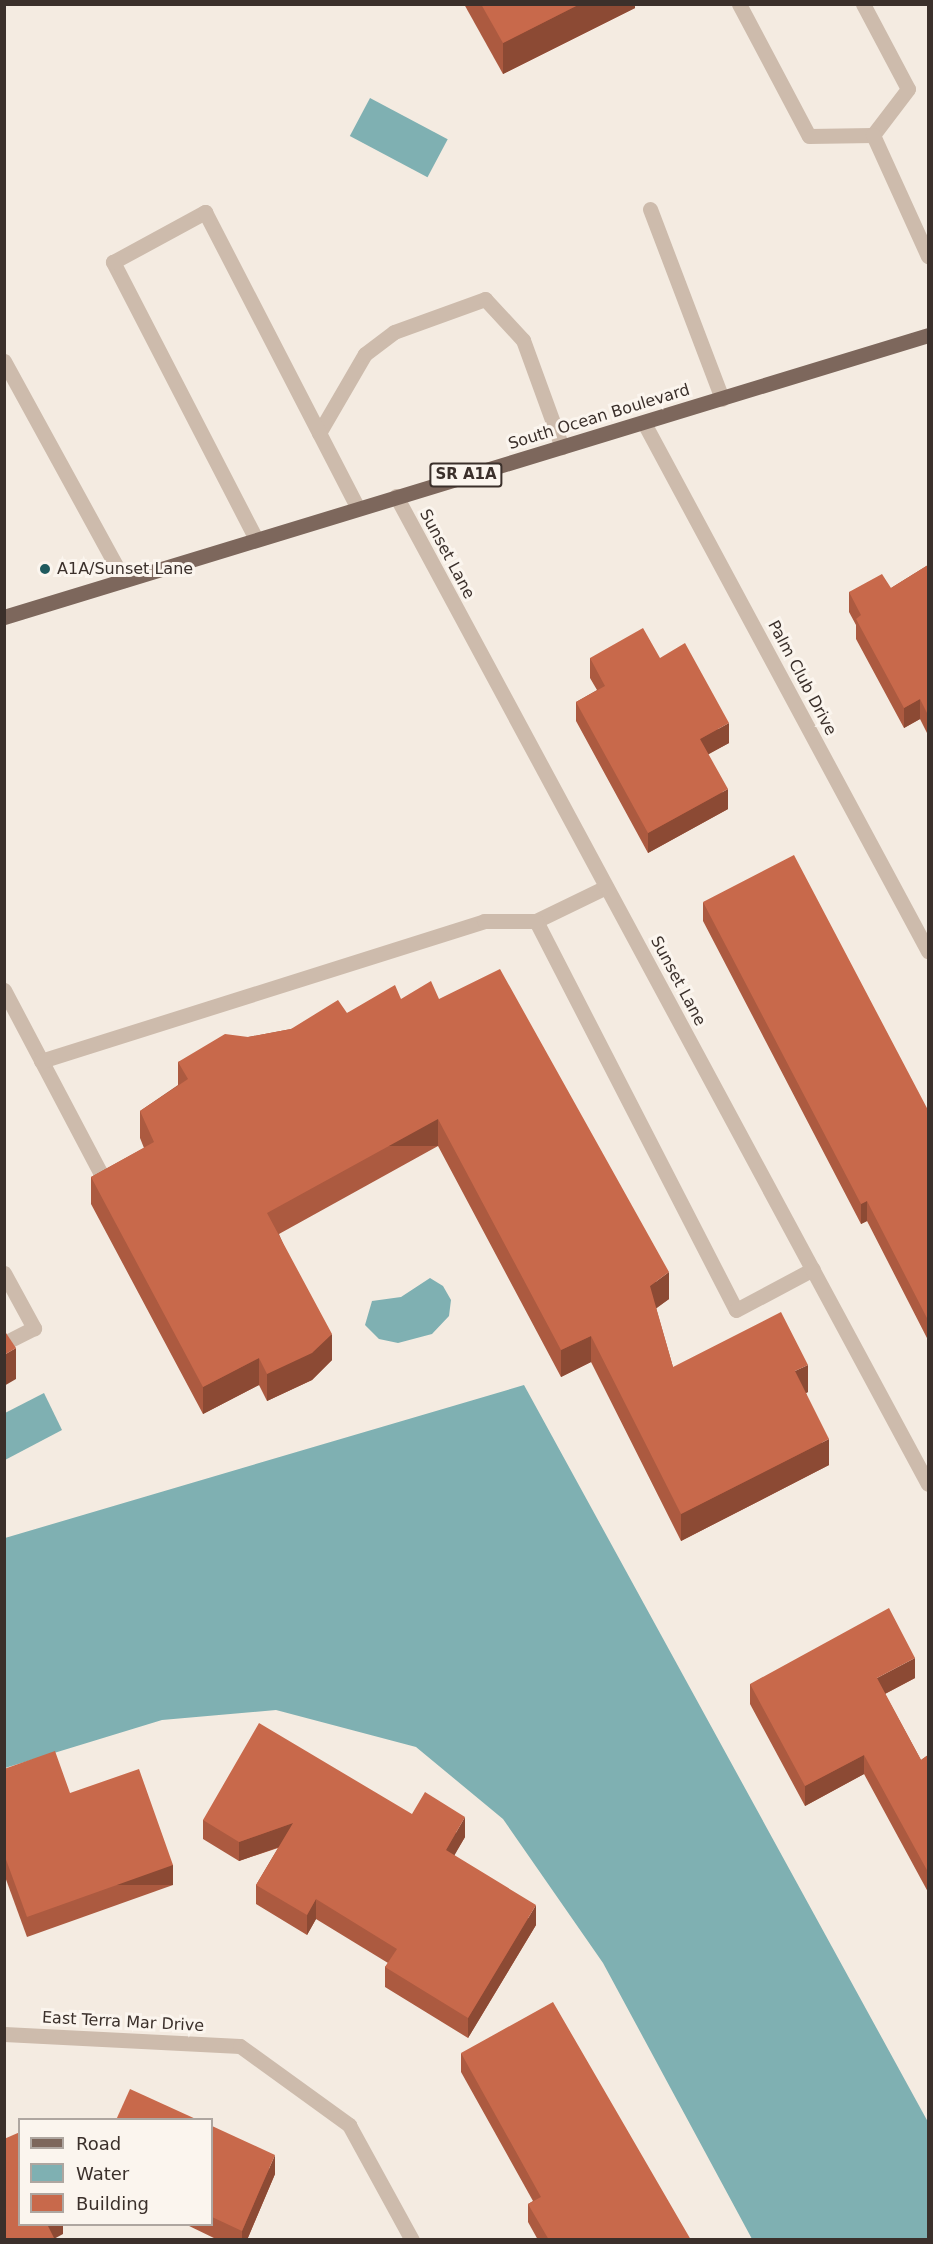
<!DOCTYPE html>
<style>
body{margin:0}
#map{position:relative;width:933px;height:2244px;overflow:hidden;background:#f4ebe1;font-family:"DejaVu Sans",sans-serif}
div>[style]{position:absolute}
.water>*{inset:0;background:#7fb0b2;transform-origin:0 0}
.lane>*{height:15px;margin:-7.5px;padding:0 7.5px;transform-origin:7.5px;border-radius:7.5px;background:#cdbbac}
.street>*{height:15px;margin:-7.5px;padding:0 7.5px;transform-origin:7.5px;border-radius:7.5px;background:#cdbbac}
.primary>*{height:15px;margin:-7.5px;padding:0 7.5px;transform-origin:7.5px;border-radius:7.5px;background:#7d675c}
.wall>*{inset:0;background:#ac5a40}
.shaded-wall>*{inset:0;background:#8c4a34;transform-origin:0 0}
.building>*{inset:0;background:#c8694b}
.dots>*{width:16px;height:16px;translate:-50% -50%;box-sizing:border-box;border:3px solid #fbf5ee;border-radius:50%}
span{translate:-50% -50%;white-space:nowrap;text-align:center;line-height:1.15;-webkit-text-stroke:6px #fbf5ee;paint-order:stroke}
.shield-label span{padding:2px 4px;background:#fbf5ee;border:2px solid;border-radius:4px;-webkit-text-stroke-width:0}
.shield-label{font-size:15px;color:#3b302b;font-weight:700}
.street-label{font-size:16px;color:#3b302b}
.poi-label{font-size:16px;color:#3b302b}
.left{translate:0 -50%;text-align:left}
.frame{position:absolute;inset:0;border:6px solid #3b302b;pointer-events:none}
.legend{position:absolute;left:18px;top:2118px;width:195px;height:108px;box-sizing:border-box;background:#fbf5ee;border:2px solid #aea6a0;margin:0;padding:8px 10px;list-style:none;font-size:18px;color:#3b302b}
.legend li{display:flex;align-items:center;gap:12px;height:30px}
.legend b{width:30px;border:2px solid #aea6a0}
</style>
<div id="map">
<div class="water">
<div style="left:370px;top:98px;width:88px;height:43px;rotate:28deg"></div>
<div style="clip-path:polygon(430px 1278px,443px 1286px,451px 1300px,449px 1316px,432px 1334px,398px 1343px,379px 1339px,365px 1325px,372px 1301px,401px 1297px)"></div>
<div style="clip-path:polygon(524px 1385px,928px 2122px,928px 2239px,752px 2239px,603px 1963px,503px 1819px,416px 1747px,276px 1710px,162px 1720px,5px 1768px,5px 1538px)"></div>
<div style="clip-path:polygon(44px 1393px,62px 1430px,5px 1460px,5px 1413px)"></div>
</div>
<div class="lane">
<div style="left:739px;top:4px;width:149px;rotate:62.1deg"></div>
<div style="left:809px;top:136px;width:64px;rotate:-0.9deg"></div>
<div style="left:863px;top:4px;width:96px;rotate:62.1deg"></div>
<div style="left:908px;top:89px;width:58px;rotate:127.3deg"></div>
<div style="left:873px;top:135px;width:133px;rotate:65.6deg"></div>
<div style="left:650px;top:209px;width:203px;rotate:69.2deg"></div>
<div style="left:4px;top:361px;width:250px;rotate:61.3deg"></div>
<div style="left:319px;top:433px;width:91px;rotate:-59.8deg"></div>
<div style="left:365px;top:354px;width:36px;rotate:-37deg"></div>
<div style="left:394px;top:332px;width:97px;rotate:-19.9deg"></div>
<div style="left:485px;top:299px;width:56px;rotate:47.2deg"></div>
<div style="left:523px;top:340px;width:114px;rotate:70deg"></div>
<div style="left:256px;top:539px;width:312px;rotate:-117.3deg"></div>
<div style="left:113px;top:262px;width:105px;rotate:-28.5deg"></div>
<div style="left:205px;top:212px;width:333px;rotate:62.7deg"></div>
<div style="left:606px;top:887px;width:78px;rotate:154.1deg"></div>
<div style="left:536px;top:921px;width:437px;rotate:62.8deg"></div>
<div style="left:736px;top:1310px;width:87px;rotate:-28deg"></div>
<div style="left:4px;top:990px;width:210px;rotate:62.2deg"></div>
<div style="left:41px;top:1061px;width:465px;rotate:-17.5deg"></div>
<div style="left:484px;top:921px;width:52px"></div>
<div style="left:4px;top:1273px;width:63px;rotate:61.4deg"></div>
<div style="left:34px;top:1328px;width:34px;rotate:153deg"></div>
</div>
<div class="street">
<div style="left:644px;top:423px;width:600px;rotate:61.73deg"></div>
<div style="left:396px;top:496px;width:1122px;rotate:61.7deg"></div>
<div style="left:4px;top:2034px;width:236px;rotate:2.9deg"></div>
<div style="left:240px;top:2046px;width:135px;rotate:35.9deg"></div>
<div style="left:349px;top:2125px;width:131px;rotate:61.3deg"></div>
</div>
<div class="primary">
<div style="left:4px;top:617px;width:966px;rotate:-16.97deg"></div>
</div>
<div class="wall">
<div style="clip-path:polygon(464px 4px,635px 4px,635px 8px,503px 74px)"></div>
<div style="clip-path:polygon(928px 565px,928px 735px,920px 719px,904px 728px,856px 639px,856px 625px,849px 612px,849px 592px,891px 588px)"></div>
<div style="clip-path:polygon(590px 658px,660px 658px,729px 743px,708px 754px,728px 809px,648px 853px,576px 721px,576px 702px,597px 690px,590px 678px)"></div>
<div style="clip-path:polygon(703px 902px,928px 1110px,928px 1340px,867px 1221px,861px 1224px,703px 921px)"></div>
<div style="clip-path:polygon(401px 999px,439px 999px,669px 1299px,656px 1308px,673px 1367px,808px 1392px,806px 1393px,829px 1465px,681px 1541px,591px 1362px,561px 1377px,438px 1146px,279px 1234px,332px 1360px,312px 1380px,267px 1401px,259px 1385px,203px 1414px,91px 1204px,91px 1177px,144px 1148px,140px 1138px,140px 1111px,178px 1085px,178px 1062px,248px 1037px,291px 1029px,347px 1013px)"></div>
<div style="clip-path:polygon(915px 1678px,885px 1694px,921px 1760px,928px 1755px,928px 1892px,864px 1774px,805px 1806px,750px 1704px,750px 1684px)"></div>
<div style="clip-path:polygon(4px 1769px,70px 1793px,173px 1885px,27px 1937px,4px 1874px)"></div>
<div style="clip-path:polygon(412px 1814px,465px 1837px,454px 1855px,536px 1925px,468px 2038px,385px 1987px,385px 1967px,388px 1963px,316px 1919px,307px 1935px,256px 1904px,256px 1885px,278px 1848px,239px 1861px,203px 1839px,203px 1820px)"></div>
<div style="clip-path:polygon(461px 2053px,691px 2240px,538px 2240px,528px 2222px,528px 2204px,533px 2201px,461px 2072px)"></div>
<div style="clip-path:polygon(212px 2126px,275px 2174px,247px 2240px,218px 2240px,185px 2224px,212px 2224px)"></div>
</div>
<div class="shaded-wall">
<div style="clip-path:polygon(580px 4px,635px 4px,635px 8px,503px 74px,503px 43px)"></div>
<div style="clip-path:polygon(920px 699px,920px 719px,904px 728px,904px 708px)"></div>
<div style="clip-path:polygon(729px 723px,729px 743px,700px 759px,700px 739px)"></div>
<div style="clip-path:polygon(728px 789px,728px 809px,648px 853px,648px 833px)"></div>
<div style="left:438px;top:1119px;width:27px;height:195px;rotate:90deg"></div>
<div style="clip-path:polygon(867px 1201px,867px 1221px,861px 1224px,861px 1204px)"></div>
<div style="clip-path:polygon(669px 1272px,669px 1299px,650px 1313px,650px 1286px)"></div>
<div style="clip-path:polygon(332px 1334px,332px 1360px,312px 1380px,267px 1401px,267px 1374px)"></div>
<div style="clip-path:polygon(591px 1336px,591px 1362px,561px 1377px,561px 1350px)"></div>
<div style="clip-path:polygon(16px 1348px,16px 1379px,4px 1386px,4px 1355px)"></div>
<div style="clip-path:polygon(259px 1358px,259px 1385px,203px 1414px,203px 1387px)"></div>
<div style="clip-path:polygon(808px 1365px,808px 1392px,795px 1398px,795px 1371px)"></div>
<div style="clip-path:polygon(829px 1439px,829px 1465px,681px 1541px,681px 1514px)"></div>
<div style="clip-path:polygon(915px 1658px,915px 1678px,877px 1698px,877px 1678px)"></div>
<div style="clip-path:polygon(864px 1755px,864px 1774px,805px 1806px,805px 1786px)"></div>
<div style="clip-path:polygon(465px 1817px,465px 1837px,446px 1870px,446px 1850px)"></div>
<div style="clip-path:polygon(293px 1823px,293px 1842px,239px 1861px,239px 1842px)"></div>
<div style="left:173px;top:1865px;width:20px;height:155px;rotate:90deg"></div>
<div style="clip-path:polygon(316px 1899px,316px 1919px,307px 1935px,307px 1915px)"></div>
<div style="clip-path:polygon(536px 1905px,536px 1925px,468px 2038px,468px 2018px)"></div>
<div style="clip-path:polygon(275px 2155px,275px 2174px,247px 2240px,242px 2240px,242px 2231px)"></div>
<div style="clip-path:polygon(46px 2224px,63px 2224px,63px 2234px,52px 2240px)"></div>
</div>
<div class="building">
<div style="clip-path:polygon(481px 4px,580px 4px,503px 43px)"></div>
<div style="clip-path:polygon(928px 565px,928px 715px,920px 699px,904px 708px,856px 619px,861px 615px,849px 592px,882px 574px,891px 588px)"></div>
<div style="clip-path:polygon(643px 628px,660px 658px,685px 643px,729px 723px,700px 739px,728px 789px,648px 833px,576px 702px,605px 686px,590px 658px)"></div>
<div style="clip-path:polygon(794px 855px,928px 1110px,928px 1320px,867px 1201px,861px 1204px,703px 902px)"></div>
<div style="clip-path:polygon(500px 969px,669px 1272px,650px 1286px,673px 1367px,781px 1312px,808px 1365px,795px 1371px,829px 1439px,681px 1514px,591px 1336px,561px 1350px,438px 1119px,267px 1213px,332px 1334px,312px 1353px,267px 1374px,259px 1358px,203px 1387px,91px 1177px,154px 1142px,140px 1111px,188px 1079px,178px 1062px,225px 1034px,248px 1037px,291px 1029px,338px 1000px,347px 1013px,395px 985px,401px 999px,431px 981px,439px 999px)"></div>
<div style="clip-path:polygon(4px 1330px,16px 1348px,4px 1355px)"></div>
<div style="clip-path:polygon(889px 1608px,915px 1658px,877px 1678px,921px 1760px,928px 1755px,928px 1872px,864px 1755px,805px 1786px,750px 1684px)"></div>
<div style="clip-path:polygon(259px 1723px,412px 1814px,425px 1792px,465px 1817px,446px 1850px,536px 1905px,468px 2018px,385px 1967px,397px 1949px,316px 1899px,307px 1915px,256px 1885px,293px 1823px,239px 1842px,203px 1820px)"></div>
<div style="clip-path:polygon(55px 1751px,70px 1793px,139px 1769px,173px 1865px,27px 1917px,4px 1854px,4px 1769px)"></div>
<div style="clip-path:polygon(553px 2002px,691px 2240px,549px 2240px,528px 2204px,541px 2197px,461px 2053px)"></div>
<div style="clip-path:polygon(130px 2089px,198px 2120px,116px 2120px)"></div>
<div style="clip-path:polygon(212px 2126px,275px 2155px,242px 2231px,212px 2217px)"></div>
<div style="clip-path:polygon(20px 2132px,20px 2224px,47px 2224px,55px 2240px,4px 2240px,4px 2139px)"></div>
</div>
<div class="dots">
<div style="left:45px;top:569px;background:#1f5a5e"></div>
</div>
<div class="shield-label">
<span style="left:466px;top:475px">SR A1A</span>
</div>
<div class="street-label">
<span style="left:599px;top:417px;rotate:-17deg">South Ocean Boulevard</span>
<span style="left:447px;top:554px;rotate:62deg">Sunset Lane</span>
<span style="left:802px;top:678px;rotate:62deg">Palm Club Drive</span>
<span style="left:678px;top:981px;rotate:62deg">Sunset Lane</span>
<span style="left:123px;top:2022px;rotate:3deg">East Terra Mar Drive</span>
</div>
<div class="poi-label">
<span class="left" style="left:57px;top:569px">A1A/Sunset Lane</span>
</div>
<div class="frame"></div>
<ul class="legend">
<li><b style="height:8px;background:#7d675c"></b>Road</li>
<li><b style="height:16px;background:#7fb0b2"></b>Water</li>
<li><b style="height:16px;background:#c8694b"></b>Building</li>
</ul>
</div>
